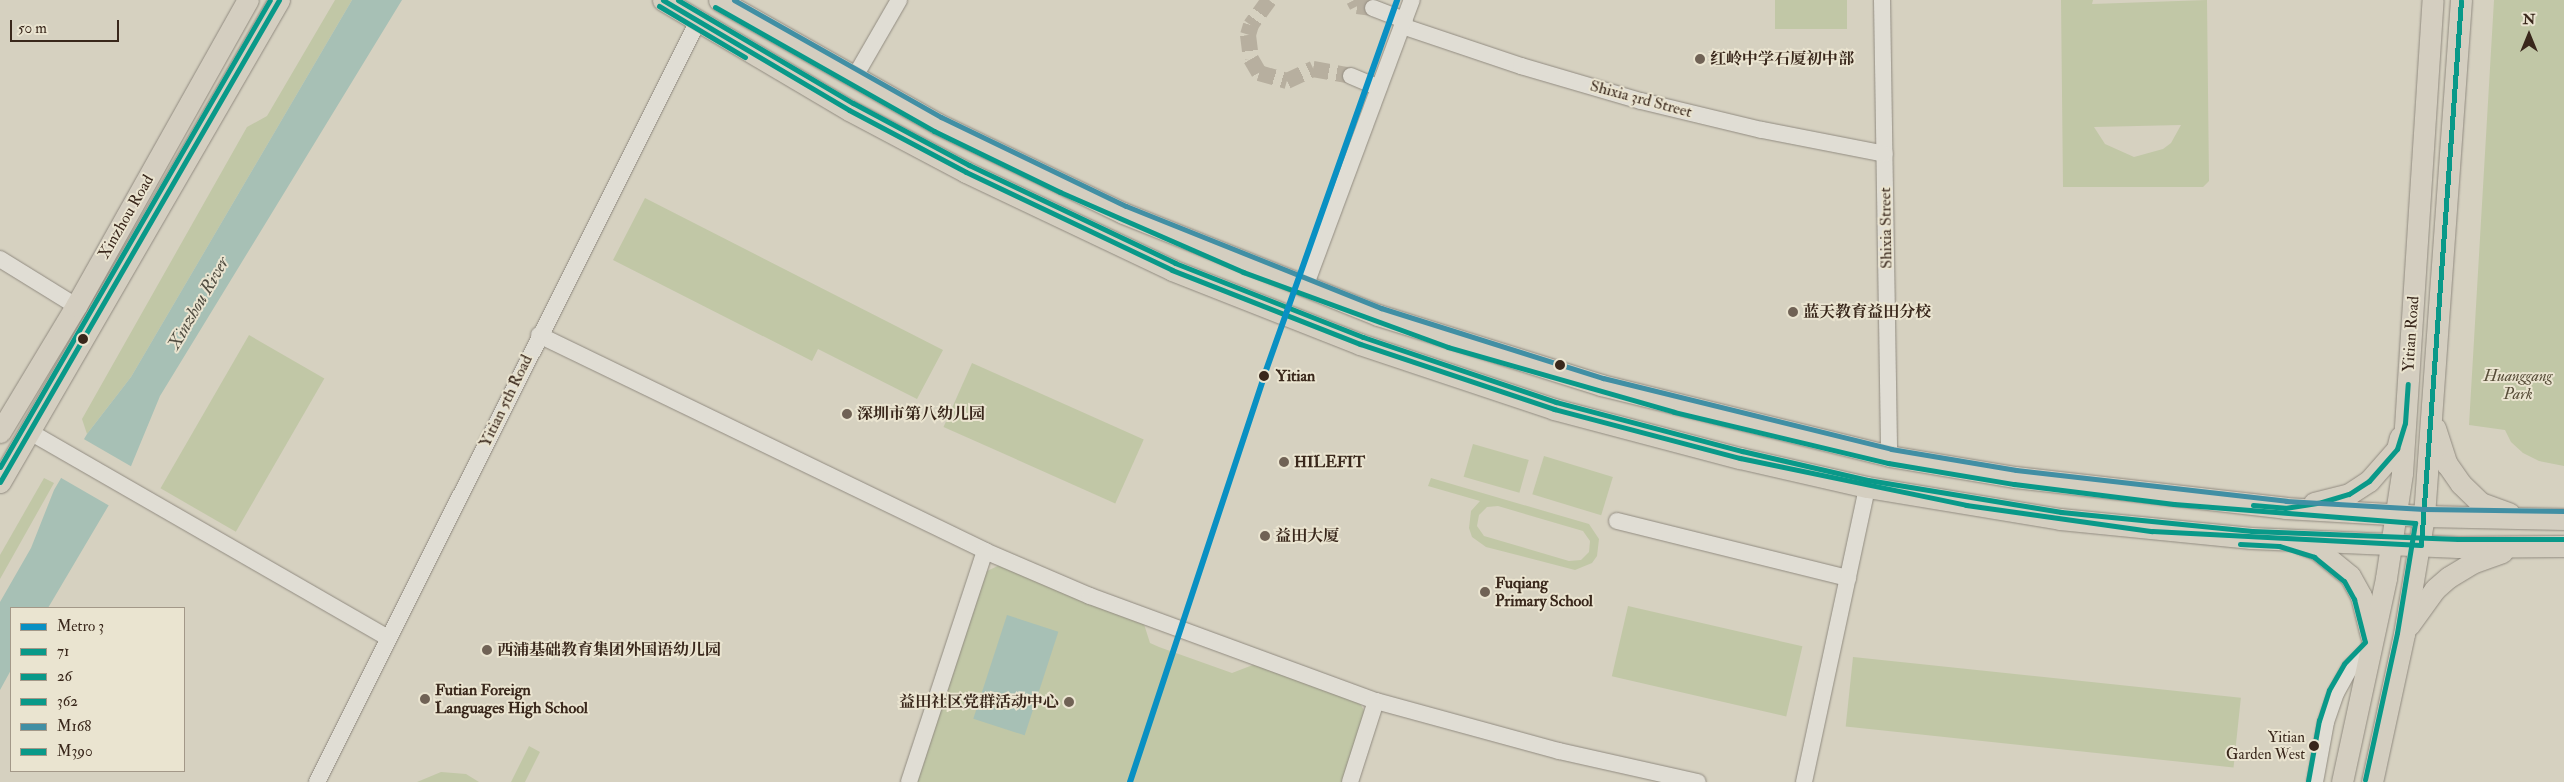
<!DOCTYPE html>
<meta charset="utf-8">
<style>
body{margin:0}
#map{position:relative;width:2564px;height:782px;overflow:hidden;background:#d6d1c0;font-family:"IM FELL Double Pica","Noto Serif SC",serif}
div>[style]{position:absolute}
.green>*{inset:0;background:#c1c7a6;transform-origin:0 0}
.water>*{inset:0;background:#a7c0b5;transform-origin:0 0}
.pier>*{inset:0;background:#d6d1c0;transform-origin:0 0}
.minor-tunnel>*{height:16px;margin-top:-8px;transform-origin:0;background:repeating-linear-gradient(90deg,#b7af9f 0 16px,transparent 0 24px)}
.roads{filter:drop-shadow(0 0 1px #918b80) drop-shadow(0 0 1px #918b80)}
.minor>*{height:16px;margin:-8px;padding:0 8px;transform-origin:8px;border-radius:8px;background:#e0ddd4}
.major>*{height:21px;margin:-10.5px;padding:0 10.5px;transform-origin:10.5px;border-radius:10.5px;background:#d4cec0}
.bus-1>*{height:5px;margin:-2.5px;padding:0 2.5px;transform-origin:2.5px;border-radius:2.5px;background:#099989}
.bus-2>*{height:5px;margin:-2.5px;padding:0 2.5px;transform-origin:2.5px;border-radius:2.5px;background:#099989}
.bus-3>*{height:5px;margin:-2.5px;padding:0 2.5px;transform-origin:2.5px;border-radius:2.5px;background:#099989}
.bus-4>*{height:5px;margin:-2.5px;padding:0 2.5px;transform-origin:2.5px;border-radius:2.5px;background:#418fa4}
.bus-5>*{height:5px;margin:-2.5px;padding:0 2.5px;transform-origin:2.5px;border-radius:2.5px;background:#099989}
.metro-1>*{height:6px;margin:-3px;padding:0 3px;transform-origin:3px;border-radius:3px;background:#0990c3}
.dots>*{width:14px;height:14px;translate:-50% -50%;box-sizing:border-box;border:2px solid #eae4d0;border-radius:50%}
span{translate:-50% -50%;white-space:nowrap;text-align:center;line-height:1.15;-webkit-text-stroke:4px #eae4d0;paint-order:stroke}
.bus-label{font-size:15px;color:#39271b}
.right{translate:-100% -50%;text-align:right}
.poi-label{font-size:16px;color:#39271b;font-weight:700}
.left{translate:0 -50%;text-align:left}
.street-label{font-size:16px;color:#39271b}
.stop-label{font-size:16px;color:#39271b;font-weight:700}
.park-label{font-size:16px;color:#574d38;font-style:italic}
.water-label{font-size:18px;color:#504c40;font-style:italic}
.legend{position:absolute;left:10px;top:607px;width:175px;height:165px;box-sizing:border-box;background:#eae4d0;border:1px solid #a39888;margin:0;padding:6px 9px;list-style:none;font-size:15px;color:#39271b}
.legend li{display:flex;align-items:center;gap:10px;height:25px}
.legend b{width:25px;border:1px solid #a39888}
.north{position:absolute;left:2504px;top:10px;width:50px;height:50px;-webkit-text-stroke:4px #eae4d0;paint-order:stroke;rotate:0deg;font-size:14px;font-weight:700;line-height:20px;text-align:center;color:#39271b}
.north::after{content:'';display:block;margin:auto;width:18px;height:22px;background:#39271b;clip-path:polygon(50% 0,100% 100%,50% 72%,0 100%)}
.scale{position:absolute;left:10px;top:20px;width:109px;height:22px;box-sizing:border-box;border:2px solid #39271b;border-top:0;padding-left:6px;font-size:15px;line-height:18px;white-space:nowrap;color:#39271b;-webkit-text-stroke:4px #eae4d0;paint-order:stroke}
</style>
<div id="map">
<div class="green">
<div style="clip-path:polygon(335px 0,352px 0,131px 377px,87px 434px,82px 419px,247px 127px,267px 116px)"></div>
<div style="left:1775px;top:0;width:72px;height:29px"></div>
<div style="clip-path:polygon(evenodd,2061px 0,2093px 0,2092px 4px,2207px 0,2209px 181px,2203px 187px,2063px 187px,2061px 0,2181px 125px,2171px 143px,2163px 149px,2134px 157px,2105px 144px,2094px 127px,2181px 125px)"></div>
<div style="clip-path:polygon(2494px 0,2564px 0,2564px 466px,2539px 461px,2523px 453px,2511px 442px,2505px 430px,2469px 425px)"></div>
<div style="clip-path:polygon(645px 198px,943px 350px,917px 399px,818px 349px,812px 361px,613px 260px)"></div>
<div style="left:249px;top:335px;width:87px;height:177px;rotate:30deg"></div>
<div style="left:972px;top:363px;width:188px;height:70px;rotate:24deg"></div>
<div style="left:1473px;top:444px;width:58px;height:34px;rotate:16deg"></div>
<div style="left:1544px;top:456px;width:72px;height:40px;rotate:17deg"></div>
<div style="clip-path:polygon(44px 478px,54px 483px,0 579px,0 555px)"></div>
<div style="clip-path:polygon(evenodd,1431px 478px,1589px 524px,1599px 539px,1597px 556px,1592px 563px,1575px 570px,1486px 547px,1472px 537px,1469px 528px,1471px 511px,1480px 501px,1428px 486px,1431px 478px,1498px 506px,1583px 531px,1590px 541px,1589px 552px,1581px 560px,1569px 561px,1484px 536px,1477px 526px,1479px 515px,1487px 507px,1498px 506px)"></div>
<div style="clip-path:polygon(1004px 563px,1143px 621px,1150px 643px,1159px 647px,1232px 673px,1258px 663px,1358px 700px,1368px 717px,1346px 782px,914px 782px,983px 573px)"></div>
<div style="left:1628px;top:606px;width:179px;height:72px;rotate:13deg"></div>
<div style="left:1853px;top:657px;width:390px;height:70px;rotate:6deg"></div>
<div style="clip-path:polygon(529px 746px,540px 752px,525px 782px,511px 782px)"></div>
<div style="clip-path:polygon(441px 772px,466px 774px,479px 782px,417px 782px)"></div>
</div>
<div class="water">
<div style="clip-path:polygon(352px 0,402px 0,160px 396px,129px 471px,48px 608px,11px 608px,11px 670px,0 690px,0 602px,31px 548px,54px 490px,87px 434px,131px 377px)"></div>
<div style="left:1007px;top:615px;width:54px;height:109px;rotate:18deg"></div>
</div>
<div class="pier">
<div style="left:82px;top:438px;width:59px;height:45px;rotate:30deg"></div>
</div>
<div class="minor-tunnel">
<div style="left:1269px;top:0;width:31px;rotate:126deg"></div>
<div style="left:1251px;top:25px;width:10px;rotate:107deg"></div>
<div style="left:1248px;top:35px;width:24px;rotate:83deg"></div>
<div style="left:1251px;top:59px;width:16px;rotate:60deg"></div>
<div style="left:1259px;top:73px;width:29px;rotate:16deg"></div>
<div style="left:1287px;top:81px;width:29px;rotate:-25deg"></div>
<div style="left:1313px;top:69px;width:39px;rotate:10deg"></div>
<div style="left:1354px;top:0;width:7px;rotate:63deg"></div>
<div style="left:1357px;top:6px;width:16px;rotate:7deg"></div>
</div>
<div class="roads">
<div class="minor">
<div style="left:1882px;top:0;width:456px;rotate:89.1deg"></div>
<div style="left:1373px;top:8px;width:34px;rotate:21deg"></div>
<div style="left:1402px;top:26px;width:126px;rotate:18.6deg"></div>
<div style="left:1521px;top:66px;width:125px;rotate:16.3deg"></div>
<div style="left:1641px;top:101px;width:124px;rotate:13.5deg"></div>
<div style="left:1762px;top:130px;width:125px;rotate:11deg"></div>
<div style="left:1351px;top:76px;width:30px;rotate:23deg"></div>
<div style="left:854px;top:78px;width:90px;rotate:-60deg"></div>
<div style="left:0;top:259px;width:89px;rotate:31.7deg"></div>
<div style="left:1305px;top:287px;width:306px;rotate:-69.6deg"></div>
<div style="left:539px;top:335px;width:496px;rotate:25.8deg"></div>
<div style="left:985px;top:551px;width:114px;rotate:23.2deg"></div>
<div style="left:1090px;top:596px;width:305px;rotate:20.2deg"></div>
<div style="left:1376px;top:701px;width:190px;rotate:15.3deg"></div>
<div style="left:1559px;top:751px;width:142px;rotate:12.6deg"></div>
<div style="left:30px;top:432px;width:413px;rotate:29.9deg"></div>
<div style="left:1617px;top:521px;width:238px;rotate:13.9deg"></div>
<div style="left:317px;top:782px;width:851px;rotate:-63.4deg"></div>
<div style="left:909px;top:782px;width:243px;rotate:-71.8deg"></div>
<div style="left:1350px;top:782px;width:85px;rotate:-72.2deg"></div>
<div style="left:1804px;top:782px;width:302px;rotate:-77.9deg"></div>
<div style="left:2315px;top:782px;width:61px;rotate:-79.6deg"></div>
<div style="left:2326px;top:722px;width:31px;rotate:-71deg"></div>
<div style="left:2336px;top:693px;width:29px;rotate:-61deg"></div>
<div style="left:2350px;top:668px;width:31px;rotate:-45deg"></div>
</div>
<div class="major">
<div style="left:663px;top:0;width:216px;rotate:30.6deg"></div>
<div style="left:849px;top:110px;width:132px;rotate:27.9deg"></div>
<div style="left:966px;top:172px;width:228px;rotate:25.4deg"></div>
<div style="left:1172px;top:270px;width:202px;rotate:21.5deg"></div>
<div style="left:1360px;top:344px;width:205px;rotate:18.5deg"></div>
<div style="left:1554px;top:409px;width:192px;rotate:14.8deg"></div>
<div style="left:1740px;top:458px;width:130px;rotate:12.9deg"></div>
<div style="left:1867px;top:487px;width:196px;rotate:9.4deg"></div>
<div style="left:2060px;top:519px;width:192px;rotate:5.7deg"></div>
<div style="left:2251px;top:538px;width:207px;rotate:2.5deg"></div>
<div style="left:2458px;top:547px;width:106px;rotate:-0.5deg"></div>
<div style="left:719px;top:0;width:252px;rotate:29.5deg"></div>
<div style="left:938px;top:124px;width:205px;rotate:25.7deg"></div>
<div style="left:1123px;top:213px;width:275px;rotate:21.8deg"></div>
<div style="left:1378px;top:315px;width:234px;rotate:17.4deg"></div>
<div style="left:1601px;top:385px;width:297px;rotate:13.8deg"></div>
<div style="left:1889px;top:456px;width:128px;rotate:9.5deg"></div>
<div style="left:2015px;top:477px;width:272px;rotate:6.5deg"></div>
<div style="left:2285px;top:508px;width:139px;rotate:3.3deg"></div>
<div style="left:2424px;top:516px;width:140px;rotate:1.2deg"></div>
<div style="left:2435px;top:428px;width:38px;rotate:72deg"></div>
<div style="left:2447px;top:464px;width:24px;rotate:55deg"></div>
<div style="left:2461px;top:484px;width:28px;rotate:44deg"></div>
<div style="left:2481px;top:503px;width:30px;rotate:20deg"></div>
<div style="left:0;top:432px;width:147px;rotate:-58.9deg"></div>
<div style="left:76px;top:306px;width:351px;rotate:-60.7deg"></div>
<div style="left:0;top:482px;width:557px;rotate:-59.94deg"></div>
<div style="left:2314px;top:503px;width:36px;rotate:-14deg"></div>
<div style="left:2349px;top:494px;width:24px;rotate:-33deg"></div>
<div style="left:2369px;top:481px;width:43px;rotate:-48.8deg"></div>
<div style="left:2397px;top:449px;width:12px;rotate:-76deg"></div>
<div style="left:2300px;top:543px;width:19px;rotate:21deg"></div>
<div style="left:2318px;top:550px;width:41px;rotate:39.1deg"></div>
<div style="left:2350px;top:576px;width:23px;rotate:61deg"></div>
<div style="left:2361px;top:596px;width:41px;rotate:76deg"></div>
<div style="left:2409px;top:625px;width:44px;rotate:-54.2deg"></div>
<div style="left:2435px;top:589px;width:18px;rotate:-41deg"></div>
<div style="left:2449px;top:577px;width:27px;rotate:-31deg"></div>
<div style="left:2472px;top:563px;width:32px;rotate:-20deg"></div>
<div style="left:2342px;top:782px;width:209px;rotate:-77.8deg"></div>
<div style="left:2386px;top:578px;width:106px;rotate:-81.3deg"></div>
<div style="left:2402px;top:473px;width:474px;rotate:-86.3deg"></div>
<div style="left:2372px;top:782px;width:151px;rotate:-77.8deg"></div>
<div style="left:2404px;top:634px;width:120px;rotate:-80.4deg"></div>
<div style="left:2424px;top:516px;width:517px;rotate:-85.9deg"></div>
</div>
</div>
<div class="bus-1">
<div style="left:663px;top:0;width:216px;rotate:30.6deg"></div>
<div style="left:849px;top:110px;width:132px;rotate:27.9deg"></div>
<div style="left:966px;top:172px;width:228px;rotate:25.4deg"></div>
<div style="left:1172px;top:270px;width:202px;rotate:21.5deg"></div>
<div style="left:1360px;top:344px;width:205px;rotate:18.5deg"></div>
<div style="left:1554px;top:409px;width:192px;rotate:14.8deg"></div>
<div style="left:1740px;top:458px;width:231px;rotate:11.7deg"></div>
<div style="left:1966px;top:505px;width:188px;rotate:8deg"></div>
<div style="left:2152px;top:531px;width:269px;rotate:3deg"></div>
<div style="left:2421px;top:545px;width:546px;rotate:-85.8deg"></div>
<div style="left:2253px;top:505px;width:32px;rotate:5deg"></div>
<div style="left:2285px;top:508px;width:37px;rotate:-9deg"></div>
<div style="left:2322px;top:502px;width:28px;rotate:-17deg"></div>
<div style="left:2349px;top:494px;width:24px;rotate:-33deg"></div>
<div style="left:2369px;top:481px;width:43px;rotate:-48.8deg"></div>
<div style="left:2397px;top:449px;width:27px;rotate:-73deg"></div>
<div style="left:2405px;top:423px;width:39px;rotate:-86deg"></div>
</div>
<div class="bus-2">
<div style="left:659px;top:6px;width:100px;rotate:30.7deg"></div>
<div style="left:715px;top:7px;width:252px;rotate:29.5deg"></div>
<div style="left:934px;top:131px;width:140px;rotate:25.8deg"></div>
<div style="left:1060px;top:192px;width:200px;rotate:23.6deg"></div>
<div style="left:1243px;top:272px;width:218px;rotate:20.1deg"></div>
<div style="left:1448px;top:347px;width:235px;rotate:16deg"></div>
<div style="left:1674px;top:412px;width:220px;rotate:13.4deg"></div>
<div style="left:1888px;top:463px;width:128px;rotate:9.5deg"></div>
<div style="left:2014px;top:484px;width:161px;rotate:7.1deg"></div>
<div style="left:2174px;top:504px;width:242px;rotate:4.5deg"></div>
<div style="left:2415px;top:523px;width:111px;rotate:99.3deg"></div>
<div style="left:2397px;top:633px;width:150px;rotate:102.3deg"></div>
<div style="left:2240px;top:544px;width:39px;rotate:3deg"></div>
<div style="left:2279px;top:546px;width:37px;rotate:17deg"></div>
<div style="left:2314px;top:557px;width:38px;rotate:39deg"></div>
<div style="left:2344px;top:581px;width:21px;rotate:61deg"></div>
<div style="left:2354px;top:599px;width:44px;rotate:75.7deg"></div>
<div style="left:2365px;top:642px;width:30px;rotate:134deg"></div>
<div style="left:2344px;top:664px;width:30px;rotate:120deg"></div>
<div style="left:2329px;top:690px;width:32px;rotate:108deg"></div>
<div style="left:2319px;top:720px;width:62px;rotate:100.2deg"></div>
</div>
<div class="bus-3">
<div style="left:678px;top:0;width:203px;rotate:30.5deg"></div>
<div style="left:853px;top:103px;width:132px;rotate:28.1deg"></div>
<div style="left:969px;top:165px;width:228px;rotate:25.4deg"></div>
<div style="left:1175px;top:263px;width:202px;rotate:21.5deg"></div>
<div style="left:1363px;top:337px;width:204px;rotate:18.6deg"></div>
<div style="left:1556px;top:402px;width:192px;rotate:14.8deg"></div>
<div style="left:1742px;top:451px;width:129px;rotate:13deg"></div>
<div style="left:1868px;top:480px;width:196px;rotate:9.4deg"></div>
<div style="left:2061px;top:512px;width:192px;rotate:5.7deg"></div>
<div style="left:2252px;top:531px;width:206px;rotate:2.2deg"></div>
<div style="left:2458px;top:539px;width:106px"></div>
<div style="left:0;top:467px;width:539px;rotate:-59.97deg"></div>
</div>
<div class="bus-4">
<div style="left:734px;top:0;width:238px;rotate:29.5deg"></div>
<div style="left:941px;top:117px;width:205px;rotate:25.7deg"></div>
<div style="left:1126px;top:206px;width:275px;rotate:21.8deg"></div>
<div style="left:1381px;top:308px;width:233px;rotate:17.5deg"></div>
<div style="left:1603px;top:378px;width:297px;rotate:13.8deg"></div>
<div style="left:1891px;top:449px;width:127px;rotate:9.5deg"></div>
<div style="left:2016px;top:470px;width:272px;rotate:6.5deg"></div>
<div style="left:2286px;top:501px;width:138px;rotate:3.3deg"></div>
<div style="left:2424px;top:509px;width:140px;rotate:0.8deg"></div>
</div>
<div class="bus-5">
<div style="left:0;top:482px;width:557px;rotate:-59.94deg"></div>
</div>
<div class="metro-1">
<div style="left:1130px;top:782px;width:428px;rotate:-71.7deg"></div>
<div style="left:1264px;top:376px;width:399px;rotate:-70.5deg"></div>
</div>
<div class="dots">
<div style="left:1700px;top:59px;background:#706255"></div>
<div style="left:1793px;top:312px;background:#706255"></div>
<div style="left:83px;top:339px;background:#39271b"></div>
<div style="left:1560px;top:365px;background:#39271b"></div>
<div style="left:1264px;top:376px;background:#39271b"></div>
<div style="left:847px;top:414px;background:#706255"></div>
<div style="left:1284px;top:462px;background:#706255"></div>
<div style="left:1265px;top:536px;background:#706255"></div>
<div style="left:1485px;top:592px;background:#706255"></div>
<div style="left:487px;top:650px;background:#706255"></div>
<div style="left:425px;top:699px;background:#706255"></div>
<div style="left:1069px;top:702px;background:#706255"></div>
<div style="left:2314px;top:746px;background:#39271b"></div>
</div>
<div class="bus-label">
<span class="right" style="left:2305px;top:746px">Yitian<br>Garden West</span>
</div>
<div class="poi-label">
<span class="left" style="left:1710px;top:59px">红岭中学石厦初中部</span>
<span class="left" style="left:1803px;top:312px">蓝天教育益田分校</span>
<span class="left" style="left:857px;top:414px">深圳市第八幼儿园</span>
<span class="left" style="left:1294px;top:462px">HILEFIT</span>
<span class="left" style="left:1275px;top:536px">益田大厦</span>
<span class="left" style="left:1495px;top:592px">Fuqiang<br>Primary School</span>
<span class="left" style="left:497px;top:650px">西浦基础教育集团外国语幼儿园</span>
<span class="left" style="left:435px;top:699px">Futian Foreign<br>Languages High School</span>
<span class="right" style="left:1059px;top:702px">益田社区党群活动中心</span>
</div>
<div class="street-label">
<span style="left:1641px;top:99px;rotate:15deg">Shixia 3rd Street</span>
<span style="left:126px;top:217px;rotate:-60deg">Xinzhou Road</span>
<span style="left:1886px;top:228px;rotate:-91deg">Shixia Street</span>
<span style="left:2411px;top:334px;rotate:-86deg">Yitian Road</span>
<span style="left:506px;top:401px;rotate:-64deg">Yitian 5th Road</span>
</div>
<div class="stop-label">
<span class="left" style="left:1276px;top:376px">Yitian</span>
</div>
<div class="park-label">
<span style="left:2518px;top:385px">Huanggang<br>Park</span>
</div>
<div class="water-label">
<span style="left:199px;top:304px;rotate:-60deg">Xinzhou River</span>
</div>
<ul class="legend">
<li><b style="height:6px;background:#0990c3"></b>Metro 3</li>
<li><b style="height:6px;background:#099989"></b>71</li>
<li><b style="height:6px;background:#099989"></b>26</li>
<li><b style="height:6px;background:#099989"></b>362</li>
<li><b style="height:6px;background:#418fa4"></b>M168</li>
<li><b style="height:6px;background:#099989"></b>M390</li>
</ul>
<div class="north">N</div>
<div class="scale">50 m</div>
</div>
